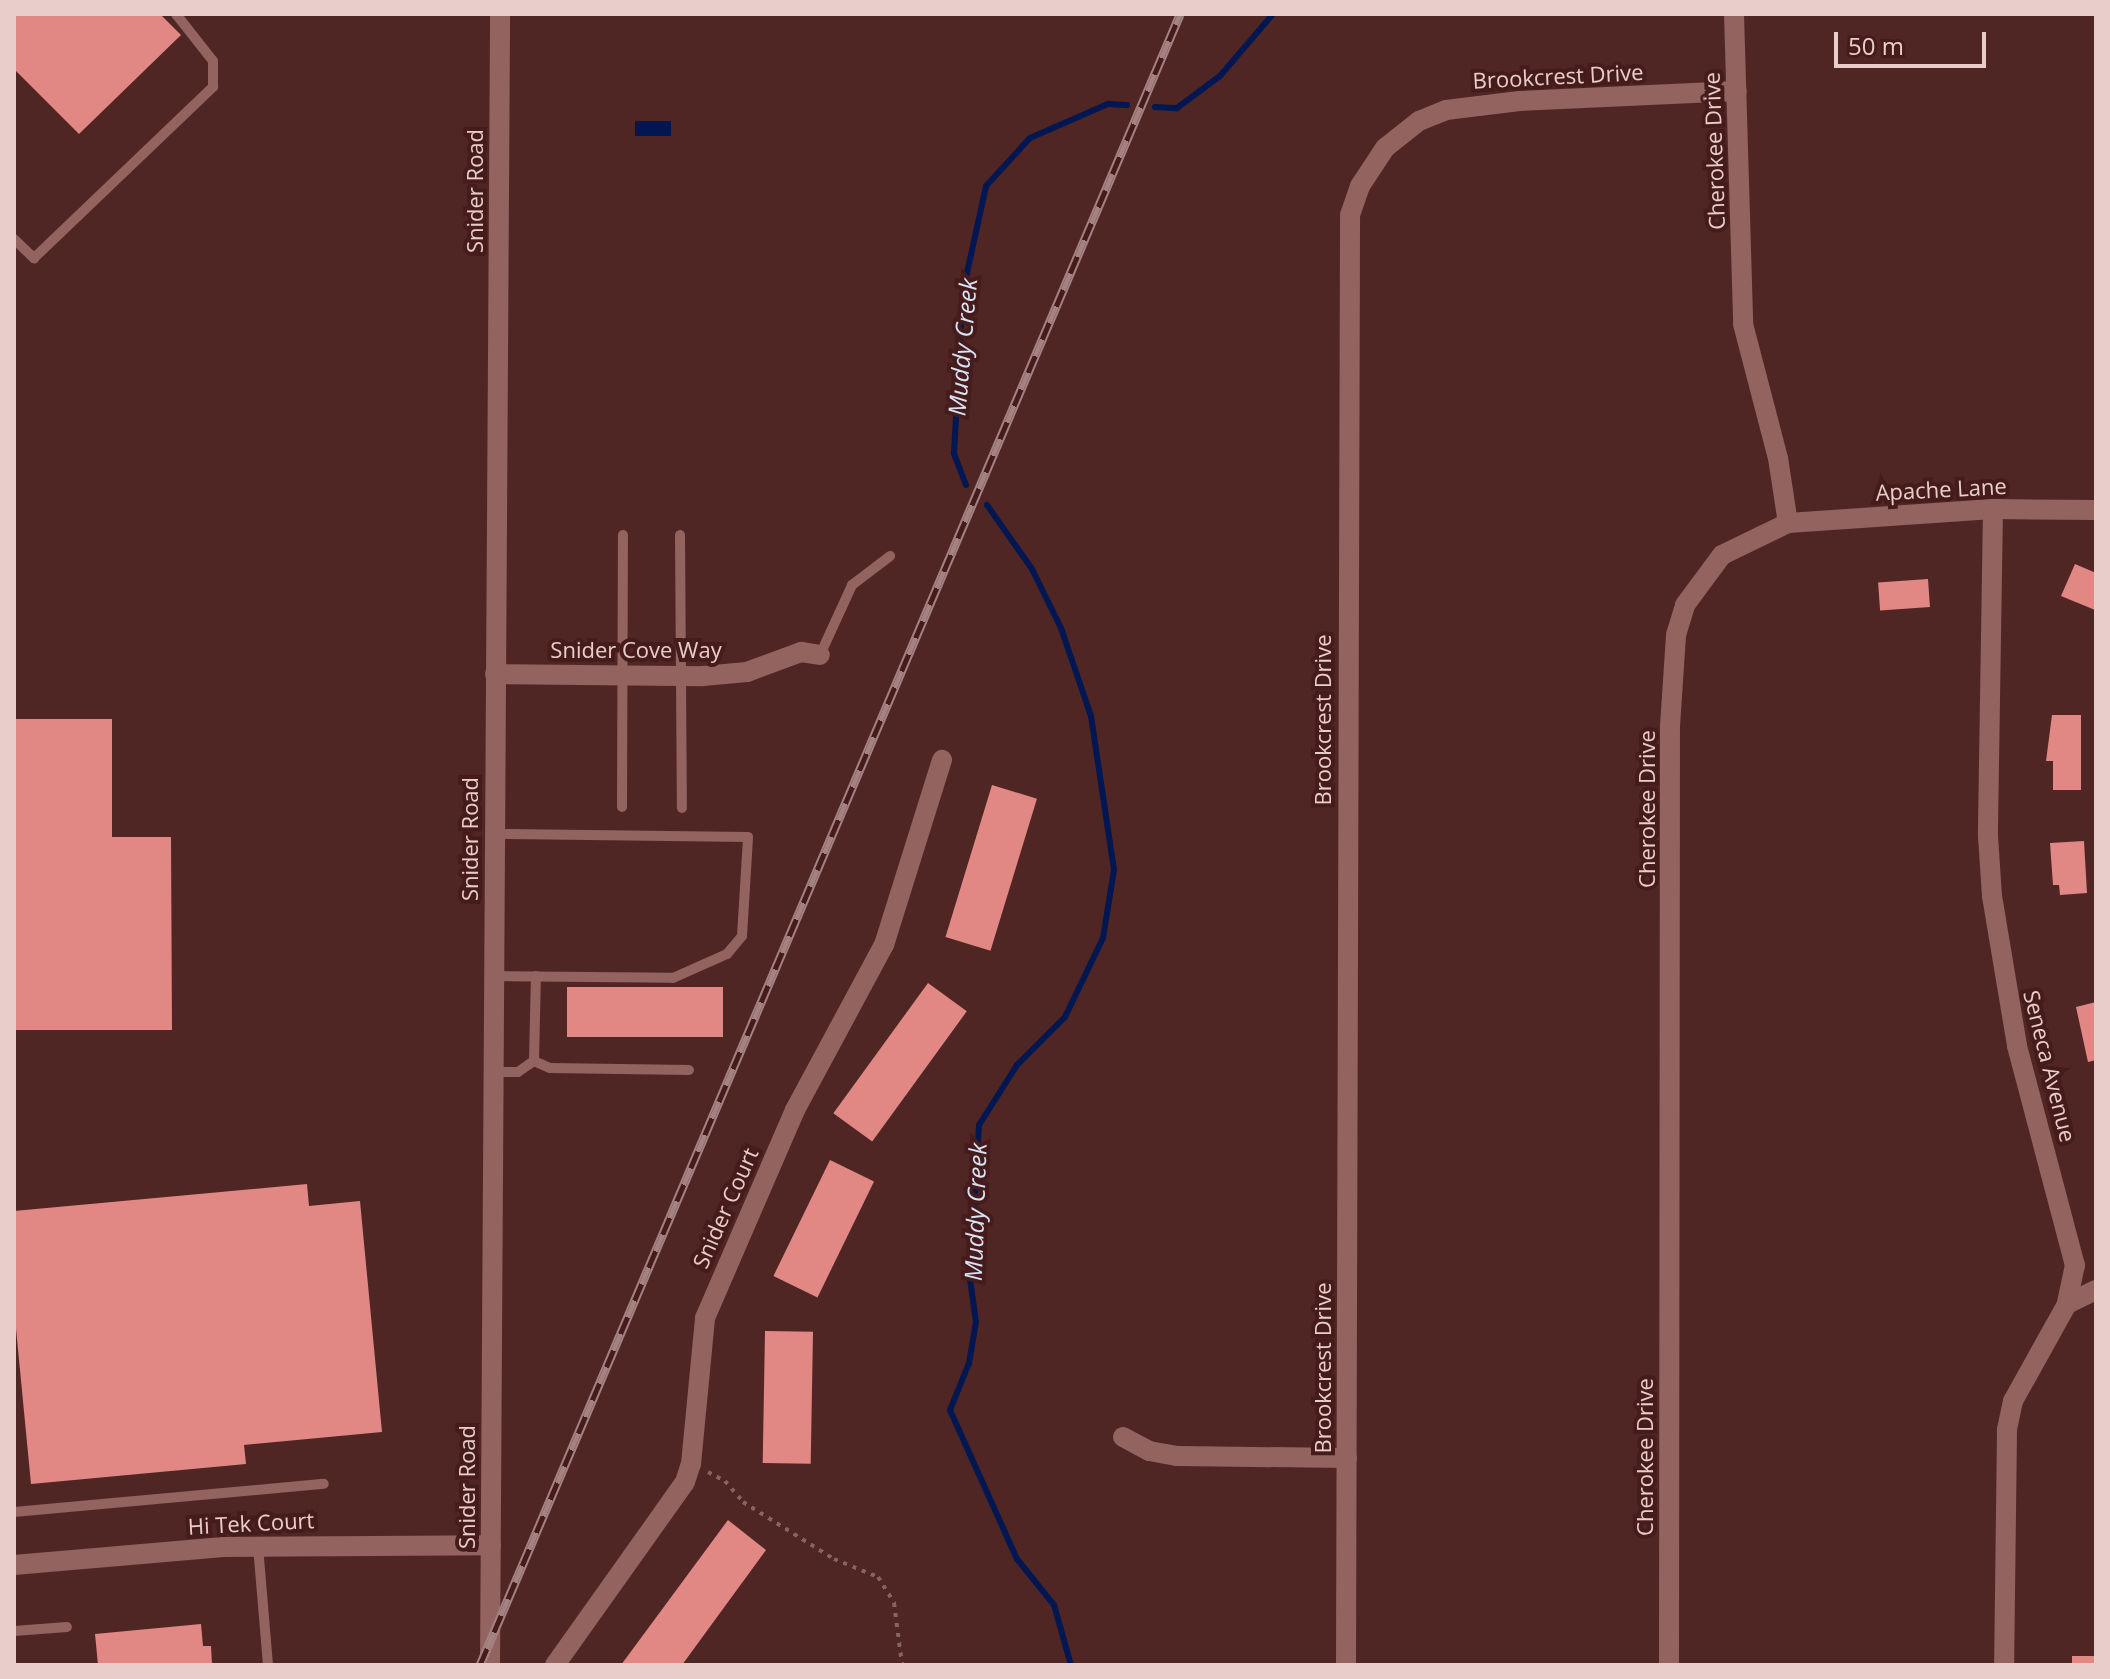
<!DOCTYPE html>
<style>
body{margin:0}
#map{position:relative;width:2110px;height:1679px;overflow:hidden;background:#502625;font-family:"Open Sans",sans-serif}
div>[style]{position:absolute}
.water>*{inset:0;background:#011752;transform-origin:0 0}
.stream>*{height:6px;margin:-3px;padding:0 3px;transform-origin:3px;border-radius:3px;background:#011752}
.building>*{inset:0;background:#e28884;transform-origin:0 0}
.path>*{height:4px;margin-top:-2px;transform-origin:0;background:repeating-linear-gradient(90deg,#886362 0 4px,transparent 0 10px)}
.lane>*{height:10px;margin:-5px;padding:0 5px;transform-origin:5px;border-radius:5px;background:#936360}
.street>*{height:20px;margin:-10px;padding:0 10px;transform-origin:10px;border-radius:10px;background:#936360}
.secondary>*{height:20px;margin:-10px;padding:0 10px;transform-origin:10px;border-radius:10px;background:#936360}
.rail>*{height:9px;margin-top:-4.5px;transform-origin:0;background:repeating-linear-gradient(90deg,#451c1b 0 18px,#a48281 0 36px);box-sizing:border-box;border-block:2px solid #a48281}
span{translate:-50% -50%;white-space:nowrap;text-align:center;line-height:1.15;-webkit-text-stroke:8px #451c1b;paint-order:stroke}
.street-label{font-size:22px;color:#e9cdcb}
.water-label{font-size:24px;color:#d8e3f6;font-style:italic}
.frame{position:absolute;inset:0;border:16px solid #e9cdcb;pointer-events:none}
.scale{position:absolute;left:1834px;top:32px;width:152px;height:36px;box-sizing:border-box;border:4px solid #e9cdcb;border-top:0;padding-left:10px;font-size:24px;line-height:28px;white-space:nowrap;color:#e9cdcb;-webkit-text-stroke:6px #451c1b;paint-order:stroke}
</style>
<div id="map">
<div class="water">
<div style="left:635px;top:121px;width:36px;height:15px"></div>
</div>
<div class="stream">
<div style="left:1155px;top:107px;width:22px;rotate:3deg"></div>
<div style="left:1177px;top:108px;width:54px;rotate:-36.7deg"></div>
<div style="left:1220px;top:76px;width:82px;rotate:-49.5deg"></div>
<div style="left:966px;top:485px;width:34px;rotate:-111deg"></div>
<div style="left:954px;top:453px;width:162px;rotate:-86.8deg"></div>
<div style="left:963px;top:291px;width:107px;rotate:-77.6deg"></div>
<div style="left:986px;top:186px;width:65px;rotate:-47.5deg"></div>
<div style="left:1030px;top:138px;width:85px;rotate:-23.6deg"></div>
<div style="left:1108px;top:104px;width:19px;rotate:3deg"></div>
<div style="left:987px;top:505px;width:78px;rotate:54.9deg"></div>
<div style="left:1032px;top:569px;width:66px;rotate:63.8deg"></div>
<div style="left:1061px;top:628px;width:93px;rotate:71.2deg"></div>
<div style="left:1091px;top:716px;width:156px;rotate:81.5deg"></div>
<div style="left:1114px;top:870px;width:69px;rotate:99.2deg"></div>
<div style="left:1103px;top:938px;width:88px;rotate:115.7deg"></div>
<div style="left:1065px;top:1017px;width:68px;rotate:135deg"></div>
<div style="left:1017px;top:1065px;width:71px;rotate:122.3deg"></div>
<div style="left:979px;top:1125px;width:154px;rotate:93.3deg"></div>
<div style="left:970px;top:1279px;width:43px;rotate:82.1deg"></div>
<div style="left:976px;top:1322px;width:42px;rotate:99.7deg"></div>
<div style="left:969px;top:1363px;width:51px;rotate:112deg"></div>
<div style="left:950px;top:1410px;width:163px;rotate:65.8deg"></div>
<div style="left:1017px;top:1559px;width:59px;rotate:51.2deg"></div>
<div style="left:1054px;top:1605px;width:62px;rotate:74.2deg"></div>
</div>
<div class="building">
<div style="clip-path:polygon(14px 14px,160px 14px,181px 35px,79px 134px,14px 69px)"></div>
<div style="clip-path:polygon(2075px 564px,2096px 573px,2095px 610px,2061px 596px)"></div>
<div style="left:1928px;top:579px;width:28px;height:50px;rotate:86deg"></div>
<div style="clip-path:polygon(2052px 715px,2081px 715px,2081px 790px,2053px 790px,2053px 761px,2046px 761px)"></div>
<div style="clip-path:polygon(14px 719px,112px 719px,112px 837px,171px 837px,172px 1030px,14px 1030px)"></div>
<div style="left:992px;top:785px;width:47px;height:159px;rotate:17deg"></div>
<div style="clip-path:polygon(2084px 841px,2087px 893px,2060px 895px,2059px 885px,2053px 885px,2050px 843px)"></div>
<div style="left:928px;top:983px;width:48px;height:161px;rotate:36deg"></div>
<div style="left:723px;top:987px;width:50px;height:156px;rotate:90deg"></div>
<div style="clip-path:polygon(2096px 1002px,2096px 1060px,2088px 1062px,2076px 1007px)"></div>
<div style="left:830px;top:1160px;width:49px;height:129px;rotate:26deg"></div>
<div style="clip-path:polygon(307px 1184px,309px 1206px,360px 1201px,382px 1432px,244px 1445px,246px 1464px,31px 1484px,14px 1308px,14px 1211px)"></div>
<div style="left:765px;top:1331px;width:48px;height:132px;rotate:1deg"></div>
<div style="clip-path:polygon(728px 1520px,766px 1550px,682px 1665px,621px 1665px)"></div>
<div style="clip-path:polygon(201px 1624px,203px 1646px,211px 1646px,212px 1665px,98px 1665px,95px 1634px)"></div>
<div style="left:2072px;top:1656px;width:24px;height:9px"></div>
</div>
<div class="path">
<div style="left:708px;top:1472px;width:19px;rotate:28deg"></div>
<div style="left:725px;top:1481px;width:28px;rotate:49deg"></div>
<div style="left:743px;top:1502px;width:107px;rotate:32.1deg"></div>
<div style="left:834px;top:1559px;width:48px;rotate:22.2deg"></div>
<div style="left:878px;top:1577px;width:31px;rotate:58deg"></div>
<div style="left:894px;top:1603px;width:63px;rotate:82.6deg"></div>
</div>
<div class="lane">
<div style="left:14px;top:239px;width:28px;rotate:44deg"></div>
<div style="left:34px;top:258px;width:248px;rotate:-43.7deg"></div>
<div style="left:213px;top:87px;width:26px;rotate:-90deg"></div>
<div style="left:213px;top:61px;width:60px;rotate:-128.2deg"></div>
<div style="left:680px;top:535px;width:273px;rotate:89.6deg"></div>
<div style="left:820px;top:655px;width:77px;rotate:-65.4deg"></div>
<div style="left:852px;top:585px;width:48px;rotate:-37.3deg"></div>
<div style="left:622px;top:807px;width:272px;rotate:-89.8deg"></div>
<div style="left:494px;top:976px;width:179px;rotate:0.6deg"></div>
<div style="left:673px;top:978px;width:59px;rotate:-24deg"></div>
<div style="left:727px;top:954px;width:23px;rotate:-50deg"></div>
<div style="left:742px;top:936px;width:99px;rotate:-86.5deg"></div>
<div style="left:748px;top:837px;width:254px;rotate:-179.3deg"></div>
<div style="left:534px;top:1061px;width:17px;rotate:24deg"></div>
<div style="left:550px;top:1068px;width:139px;rotate:0.8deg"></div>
<div style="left:493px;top:1072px;width:25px"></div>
<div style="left:518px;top:1072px;width:19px;rotate:-35deg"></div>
<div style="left:534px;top:1061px;width:85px;rotate:-88.7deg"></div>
<div style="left:14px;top:1512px;width:311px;rotate:-5.2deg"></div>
<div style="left:258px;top:1546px;width:119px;rotate:85.2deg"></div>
<div style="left:14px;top:1631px;width:53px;rotate:-4.3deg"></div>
</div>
<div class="street">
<div style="left:1734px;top:14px;width:310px;rotate:88.3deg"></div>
<div style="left:1743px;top:324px;width:138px;rotate:75.4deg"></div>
<div style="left:1778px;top:458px;width:66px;rotate:81.3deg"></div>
<div style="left:1993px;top:509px;width:327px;rotate:90.9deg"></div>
<div style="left:1988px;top:836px;width:60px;rotate:86.2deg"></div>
<div style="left:1992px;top:896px;width:152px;rotate:80.5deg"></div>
<div style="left:2017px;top:1046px;width:227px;rotate:75.2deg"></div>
<div style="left:2075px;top:1265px;width:40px;rotate:102deg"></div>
<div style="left:2067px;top:1304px;width:111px;rotate:119.1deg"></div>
<div style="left:2013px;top:1401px;width:30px;rotate:102deg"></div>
<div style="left:2007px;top:1430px;width:235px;rotate:90.7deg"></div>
<div style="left:495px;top:674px;width:208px;rotate:0.6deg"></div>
<div style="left:703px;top:676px;width:44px;rotate:-5.2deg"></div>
<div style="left:747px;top:672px;width:58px;rotate:-20.3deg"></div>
<div style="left:801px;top:652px;width:19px;rotate:9deg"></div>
<div style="left:2067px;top:1304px;width:32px;rotate:-26deg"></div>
<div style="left:1123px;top:1437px;width:30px;rotate:28deg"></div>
<div style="left:1149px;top:1451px;width:29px;rotate:10deg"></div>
<div style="left:1178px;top:1456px;width:169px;rotate:0.7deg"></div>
<div style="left:14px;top:1565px;width:210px;rotate:-4.9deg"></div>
<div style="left:223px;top:1547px;width:268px;rotate:-0.4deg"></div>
<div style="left:555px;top:1665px;width:224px;rotate:-54.6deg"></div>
<div style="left:685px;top:1482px;width:19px;rotate:-72deg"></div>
<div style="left:691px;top:1464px;width:147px;rotate:-84.5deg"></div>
<div style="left:705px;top:1318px;width:227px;rotate:-66.6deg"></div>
<div style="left:795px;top:1110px;width:187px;rotate:-61.7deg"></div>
<div style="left:884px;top:945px;width:194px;rotate:-72.6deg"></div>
<div style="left:1346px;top:1665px;width:1450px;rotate:-89.84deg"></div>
<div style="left:1350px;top:215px;width:31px;rotate:-71deg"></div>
<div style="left:1360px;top:186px;width:45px;rotate:-56.7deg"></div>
<div style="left:1385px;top:148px;width:43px;rotate:-38.5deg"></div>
<div style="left:1419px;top:121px;width:29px;rotate:-22deg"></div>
<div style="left:1446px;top:110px;width:74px;rotate:-7deg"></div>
<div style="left:1519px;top:101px;width:218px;rotate:-2.6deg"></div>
<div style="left:1669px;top:1665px;width:939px;rotate:-89.94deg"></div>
<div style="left:1670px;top:726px;width:91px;rotate:-86.2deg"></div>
<div style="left:1676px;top:635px;width:31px;rotate:-73deg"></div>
<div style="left:1685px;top:605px;width:62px;rotate:-53.5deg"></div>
<div style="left:1722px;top:555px;width:73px;rotate:-25.9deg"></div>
<div style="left:1788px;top:523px;width:205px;rotate:-3.9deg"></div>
<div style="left:1993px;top:509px;width:103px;rotate:0.6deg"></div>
</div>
<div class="secondary">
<div style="left:490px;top:1665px;width:1651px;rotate:-89.65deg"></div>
</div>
<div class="rail">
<div style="left:480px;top:1665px;width:1793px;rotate:-67.02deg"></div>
</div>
<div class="street-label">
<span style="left:1558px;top:76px;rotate:-3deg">Brookcrest Drive</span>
<span style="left:1714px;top:151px;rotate:-92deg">Cherokee Drive</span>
<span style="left:475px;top:191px;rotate:-90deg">Snider Road</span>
<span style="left:1941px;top:489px;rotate:-3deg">Apache Lane</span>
<span style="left:636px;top:650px">Snider Cove Way</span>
<span style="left:1323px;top:720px;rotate:-90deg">Brookcrest Drive</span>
<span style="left:1647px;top:809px;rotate:-90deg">Cherokee Drive</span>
<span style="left:470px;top:839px;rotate:-90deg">Snider Road</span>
<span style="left:2050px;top:1066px;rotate:76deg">Seneca Avenue</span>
<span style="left:725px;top:1208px;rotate:-66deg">Snider Court</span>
<span style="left:1323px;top:1368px;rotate:-90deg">Brookcrest Drive</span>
<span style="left:1645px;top:1457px;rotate:-90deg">Cherokee Drive</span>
<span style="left:467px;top:1487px;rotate:-90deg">Snider Road</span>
<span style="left:251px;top:1523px;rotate:-3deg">Hi Tek Court</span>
</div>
<div class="water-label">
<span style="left:962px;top:347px;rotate:-85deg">Muddy Creek</span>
<span style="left:975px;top:1212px;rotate:-88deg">Muddy Creek</span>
</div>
<div class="frame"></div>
<div class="scale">50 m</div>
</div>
